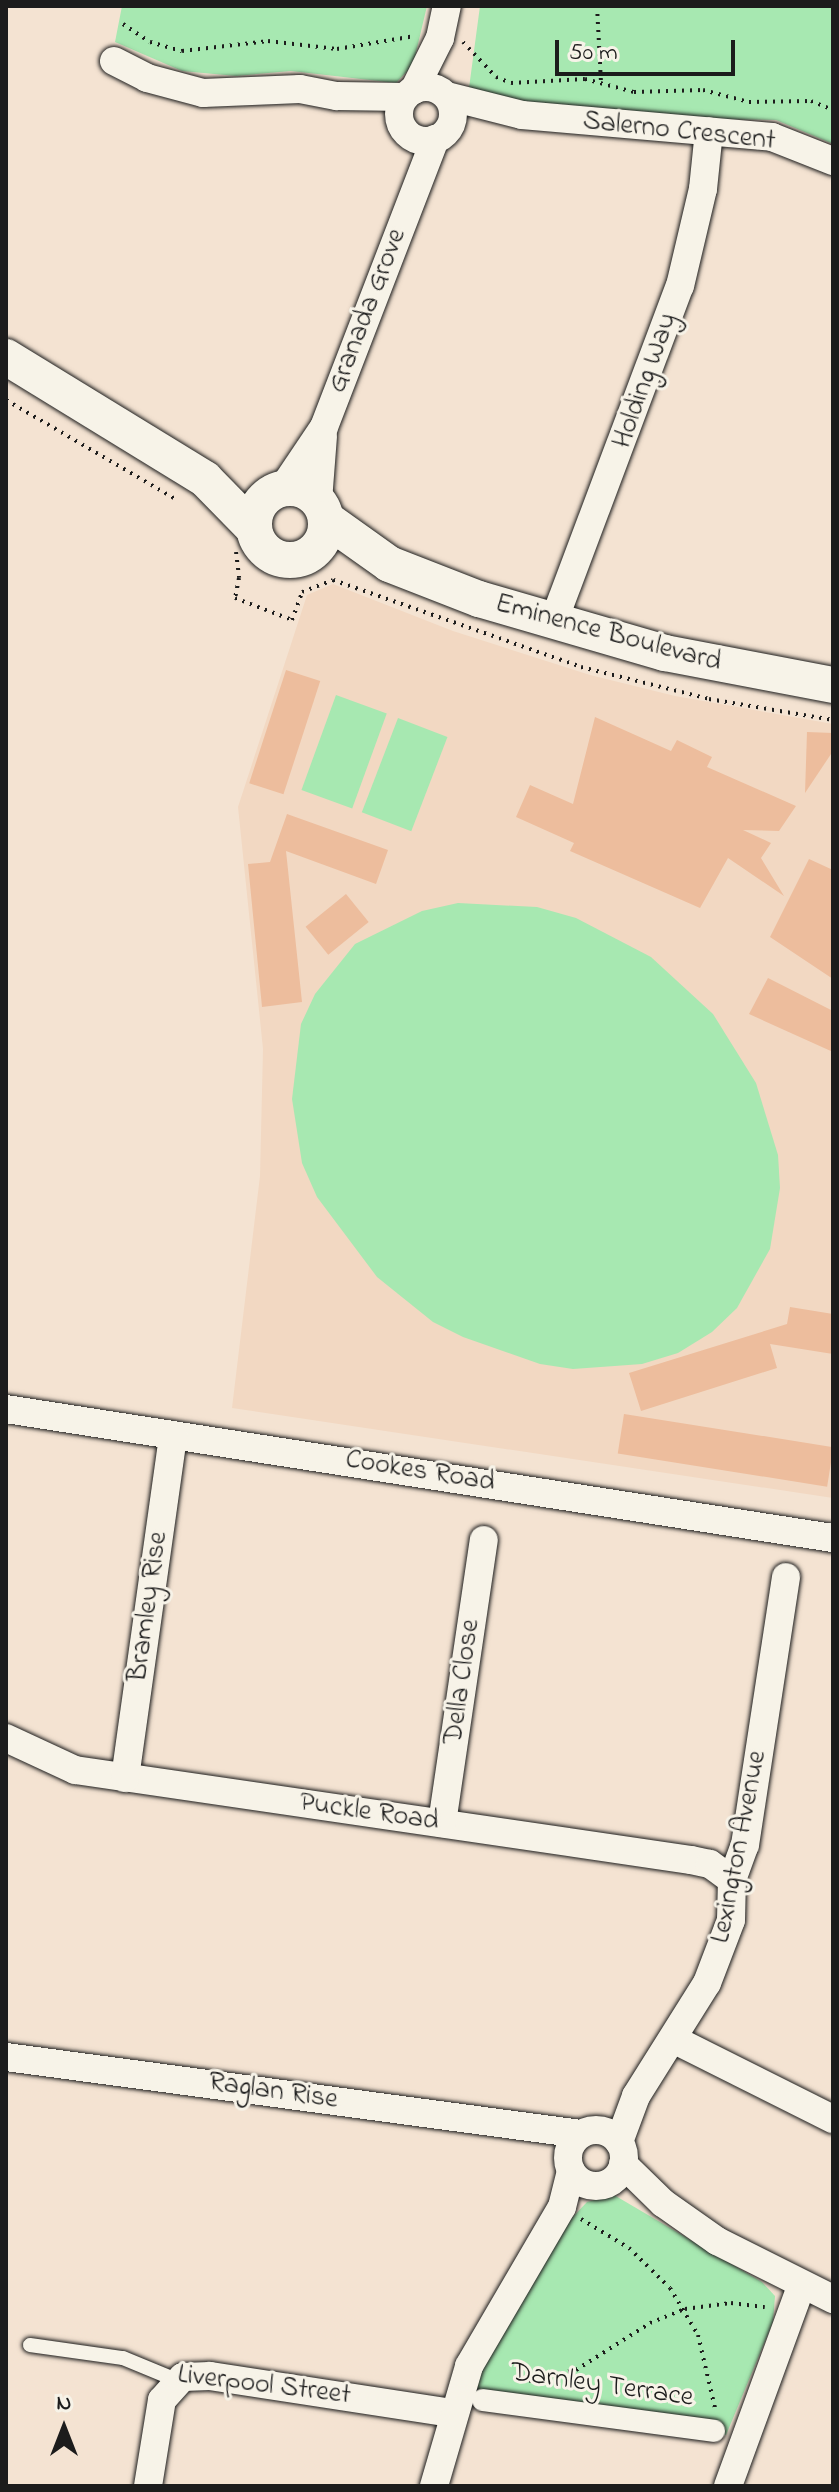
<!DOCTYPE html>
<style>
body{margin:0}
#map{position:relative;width:839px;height:2492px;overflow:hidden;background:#f4e3d2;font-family:"Indie Flower",sans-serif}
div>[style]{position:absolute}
.built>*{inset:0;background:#f2d8c2}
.green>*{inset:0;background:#a7e8b1;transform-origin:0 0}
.building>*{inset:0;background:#edbd9d;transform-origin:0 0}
.path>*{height:4px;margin-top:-2px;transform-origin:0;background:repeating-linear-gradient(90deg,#1c1c1c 0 2px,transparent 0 8px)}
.roads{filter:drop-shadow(0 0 2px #1c1c1c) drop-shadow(0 0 2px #1c1c1c)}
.service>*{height:14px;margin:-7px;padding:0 7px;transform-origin:7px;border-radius:7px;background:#f7f3e8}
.pedestrian>*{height:22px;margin:-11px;padding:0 11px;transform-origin:11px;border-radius:11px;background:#f7f3e8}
.minor>*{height:28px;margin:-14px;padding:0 14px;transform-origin:14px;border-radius:14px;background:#f7f3e8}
.minor>.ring{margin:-14px;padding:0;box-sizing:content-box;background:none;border:28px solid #f7f3e8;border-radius:50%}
.tertiary>*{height:36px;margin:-18px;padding:0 18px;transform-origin:18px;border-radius:18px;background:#f7f3e8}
.tertiary>.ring{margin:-18px;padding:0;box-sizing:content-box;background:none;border:36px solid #f7f3e8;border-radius:50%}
span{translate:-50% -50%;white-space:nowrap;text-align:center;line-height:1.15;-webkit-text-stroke:6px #f7f3e8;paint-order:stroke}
.street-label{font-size:28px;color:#1c1c1c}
.frame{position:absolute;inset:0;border:8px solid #1c1c1c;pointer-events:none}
.north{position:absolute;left:24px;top:2388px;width:80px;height:80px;-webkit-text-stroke:6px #f7f3e8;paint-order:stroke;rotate:0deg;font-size:22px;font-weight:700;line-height:32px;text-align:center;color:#1c1c1c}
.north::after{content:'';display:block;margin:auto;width:28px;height:36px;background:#1c1c1c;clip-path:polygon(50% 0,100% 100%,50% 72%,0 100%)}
.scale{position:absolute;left:555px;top:40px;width:180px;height:36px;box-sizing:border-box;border:4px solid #1c1c1c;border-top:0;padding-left:10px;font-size:24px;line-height:28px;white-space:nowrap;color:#1c1c1c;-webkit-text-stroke:6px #f7f3e8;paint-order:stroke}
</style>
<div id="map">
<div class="built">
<div style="clip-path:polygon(333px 584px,453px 631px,590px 675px,675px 696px,833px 724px,833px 1498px,232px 1408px,260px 1176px,263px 1049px,238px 807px,307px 595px)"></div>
</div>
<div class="green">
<div style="clip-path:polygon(122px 6px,427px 6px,413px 65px,396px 83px,291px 71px,236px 76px,182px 71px,115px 42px)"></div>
<div style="clip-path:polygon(480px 6px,833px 6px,833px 144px,776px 120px,699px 119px,535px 104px,469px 88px)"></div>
<div style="left:336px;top:695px;width:54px;height:101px;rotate:20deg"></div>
<div style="left:398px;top:718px;width:53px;height:101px;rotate:21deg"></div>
<div style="clip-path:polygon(458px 903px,537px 907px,576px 918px,651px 957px,713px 1014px,756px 1083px,778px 1155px,780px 1188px,770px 1249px,737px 1308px,712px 1332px,678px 1353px,642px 1364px,573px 1369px,540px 1364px,463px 1337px,433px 1322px,377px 1277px,317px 1197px,302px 1163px,292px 1099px,301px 1024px,315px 994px,355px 944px,422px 911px)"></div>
<div style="clip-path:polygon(614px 2195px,762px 2282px,775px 2296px,773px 2322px,726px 2435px,469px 2402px,482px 2368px,568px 2222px,587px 2202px)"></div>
</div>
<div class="building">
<div style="left:286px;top:670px;width:36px;height:119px;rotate:18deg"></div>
<div style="clip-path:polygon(595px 717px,671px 751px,677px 740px,712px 757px,707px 767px,796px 806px,779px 831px,743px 830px,771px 843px,761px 858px,784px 896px,728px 858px,700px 908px,570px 851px,574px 843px,516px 817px,530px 785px,573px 804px)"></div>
<div style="clip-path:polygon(807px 732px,833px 733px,833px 751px,805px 793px)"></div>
<div style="clip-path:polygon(287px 814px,388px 850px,376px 884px,286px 851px,302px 1002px,262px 1007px,248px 864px,270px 862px)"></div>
<div style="clip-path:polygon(809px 859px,833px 870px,833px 979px,770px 937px)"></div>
<div style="left:346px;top:894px;width:36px;height:52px;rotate:51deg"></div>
<div style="clip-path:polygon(768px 978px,833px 1011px,833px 1052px,749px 1014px)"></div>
<div style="clip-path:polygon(790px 1307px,833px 1314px,833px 1354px,770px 1344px,777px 1368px,641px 1411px,629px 1373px,787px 1324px)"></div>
<div style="left:624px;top:1414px;width:212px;height:40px;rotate:9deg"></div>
</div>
<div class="path">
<div style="left:597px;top:6px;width:77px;rotate:87deg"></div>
<div style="left:123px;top:24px;width:32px;rotate:34deg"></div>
<div style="left:150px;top:42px;width:33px;rotate:16deg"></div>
<div style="left:182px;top:51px;width:87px;rotate:-6.6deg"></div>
<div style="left:268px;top:41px;width:69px;rotate:6.6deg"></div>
<div style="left:337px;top:49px;width:79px;rotate:-9.5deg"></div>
<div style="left:463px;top:42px;width:48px;rotate:46.7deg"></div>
<div style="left:496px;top:77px;width:16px;rotate:22deg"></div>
<div style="left:511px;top:83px;width:74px;rotate:-3.1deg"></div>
<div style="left:585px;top:79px;width:51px;rotate:14.9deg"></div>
<div style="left:634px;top:92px;width:69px;rotate:-1.7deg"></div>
<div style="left:703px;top:90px;width:48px;rotate:14.6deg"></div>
<div style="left:749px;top:102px;width:62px;rotate:-0.9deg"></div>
<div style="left:811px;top:101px;width:24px;rotate:22deg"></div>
<div style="left:6px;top:400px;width:198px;rotate:30.3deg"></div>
<div style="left:236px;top:552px;width:26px;rotate:83deg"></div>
<div style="left:239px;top:578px;width:20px;rotate:101deg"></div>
<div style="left:235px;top:598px;width:61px;rotate:21.1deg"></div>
<div style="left:292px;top:620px;width:30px;rotate:-70deg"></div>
<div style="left:302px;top:592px;width:33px;rotate:-21deg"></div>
<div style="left:333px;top:580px;width:263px;rotate:19.3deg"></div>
<div style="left:581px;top:667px;width:132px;rotate:14deg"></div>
<div style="left:709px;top:699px;width:126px;rotate:9.6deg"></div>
<div style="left:581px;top:2219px;width:56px;rotate:31.1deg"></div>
<div style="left:629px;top:2248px;width:57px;rotate:44.3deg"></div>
<div style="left:670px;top:2288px;width:55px;rotate:59.2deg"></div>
<div style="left:698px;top:2335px;width:75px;rotate:76.9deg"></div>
<div style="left:529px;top:2381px;width:48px;rotate:-13.2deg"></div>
<div style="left:576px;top:2370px;width:88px;rotate:-32.4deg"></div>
<div style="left:650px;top:2323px;width:38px;rotate:-22deg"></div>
<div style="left:685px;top:2309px;width:46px;rotate:-7.4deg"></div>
<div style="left:731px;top:2303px;width:34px;rotate:7deg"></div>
</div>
<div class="roads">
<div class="service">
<div style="left:30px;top:2345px;width:94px;rotate:8deg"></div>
<div style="left:123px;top:2358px;width:57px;rotate:22.5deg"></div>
</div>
<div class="pedestrian">
<div style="left:483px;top:2400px;width:233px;rotate:7.6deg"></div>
</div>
<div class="minor">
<div style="left:114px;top:61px;width:37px;rotate:27deg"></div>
<div style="left:147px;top:78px;width:58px;rotate:15deg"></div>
<div style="left:203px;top:93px;width:97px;rotate:-2.4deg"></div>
<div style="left:300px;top:89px;width:38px;rotate:11deg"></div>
<div style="left:337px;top:96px;width:68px;rotate:0.8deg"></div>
<div class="ring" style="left:399px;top:87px;width:26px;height:26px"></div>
<div style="left:414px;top:90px;width:58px;rotate:-63.4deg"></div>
<div style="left:440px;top:38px;width:33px;rotate:-78deg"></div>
<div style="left:447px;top:96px;width:77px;rotate:14.2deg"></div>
<div style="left:522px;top:115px;width:251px;rotate:5deg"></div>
<div style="left:772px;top:137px;width:66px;rotate:21.5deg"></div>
<div style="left:283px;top:488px;width:73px;rotate:-56.1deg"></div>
<div style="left:324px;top:427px;width:309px;rotate:-68.9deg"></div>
<div style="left:318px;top:501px;width:65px;rotate:-85.6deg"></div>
<div style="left:553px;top:623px;width:360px;rotate:-69.4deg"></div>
<div style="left:680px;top:286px;width:100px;rotate:-76.7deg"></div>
<div style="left:703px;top:189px;width:58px;rotate:-84.1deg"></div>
<div style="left:6px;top:1409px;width:837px;rotate:8.87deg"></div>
<div style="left:6px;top:1738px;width:76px;rotate:24.9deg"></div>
<div style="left:75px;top:1770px;width:623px;rotate:8.31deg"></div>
<div style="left:691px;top:1860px;width:19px;rotate:12deg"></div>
<div style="left:710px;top:1864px;width:27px;rotate:36deg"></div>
<div style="left:125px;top:1778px;width:346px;rotate:-82deg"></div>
<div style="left:442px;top:1823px;width:286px;rotate:-81.6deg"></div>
<div style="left:673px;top:2039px;width:179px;rotate:26.6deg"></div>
<div style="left:6px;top:2057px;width:580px;rotate:7.63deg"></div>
<div class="ring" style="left:568px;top:2130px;width:28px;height:28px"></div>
<div style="left:619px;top:2142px;width:49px;rotate:-69.7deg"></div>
<div style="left:636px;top:2096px;width:133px;rotate:-57.9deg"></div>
<div style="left:707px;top:1983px;width:67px;rotate:-69.1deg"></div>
<div style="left:731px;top:1920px;width:40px;rotate:-88.6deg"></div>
<div style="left:732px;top:1880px;width:37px;rotate:-70deg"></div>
<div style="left:745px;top:1845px;width:271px;rotate:-81.3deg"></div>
<div style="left:623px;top:2164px;width:56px;rotate:44.3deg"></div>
<div style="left:663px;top:2203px;width:66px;rotate:35.1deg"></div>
<div style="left:717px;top:2241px;width:130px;rotate:26.6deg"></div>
<div style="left:148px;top:2486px;width:87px;rotate:-80.8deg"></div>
<div style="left:162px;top:2400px;width:31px;rotate:-48deg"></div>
<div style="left:183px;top:2377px;width:27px;rotate:-2deg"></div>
<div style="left:210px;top:2376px;width:246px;rotate:8.7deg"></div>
<div style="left:434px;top:2486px;width:125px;rotate:-73.7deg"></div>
<div style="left:469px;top:2366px;width:184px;rotate:-59.7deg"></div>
<div style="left:562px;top:2207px;width:37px;rotate:-76deg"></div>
<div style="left:728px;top:2486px;width:213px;rotate:-69.9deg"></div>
</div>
<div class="tertiary">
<div style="left:6px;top:357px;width:233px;rotate:31.5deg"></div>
<div style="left:205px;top:479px;width:70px;rotate:45.6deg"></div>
<div class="ring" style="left:254px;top:488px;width:36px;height:36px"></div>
<div style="left:326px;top:519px;width:77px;rotate:35.5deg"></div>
<div style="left:389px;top:564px;width:97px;rotate:21.3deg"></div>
<div style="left:479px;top:599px;width:194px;rotate:16.2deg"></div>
<div style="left:665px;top:653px;width:171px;rotate:10.8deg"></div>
</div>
</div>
<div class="street-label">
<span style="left:679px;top:132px;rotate:6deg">Salerno Crescent</span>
<span style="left:368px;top:311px;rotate:-69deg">Granada Grove</span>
<span style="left:646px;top:381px;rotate:-70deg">Holding Way</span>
<span style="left:608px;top:634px;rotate:15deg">Eminence Boulevard</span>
<span style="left:420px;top:1472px;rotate:9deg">Cookes Road</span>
<span style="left:149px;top:1607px;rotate:-82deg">Bramley Rise</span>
<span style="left:463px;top:1682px;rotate:-82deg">Della Close</span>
<span style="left:369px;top:1813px;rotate:8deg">Puckle Road</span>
<span style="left:740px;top:1847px;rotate:-79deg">Lexington Avenue</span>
<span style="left:273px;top:2092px;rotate:8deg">Raglan Rise</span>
<span style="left:264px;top:2386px;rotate:7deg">Liverpool Street</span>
<span style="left:602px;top:2386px;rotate:8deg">Darnley Terrace</span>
</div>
<div class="frame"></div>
<div class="north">N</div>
<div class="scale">50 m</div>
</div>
